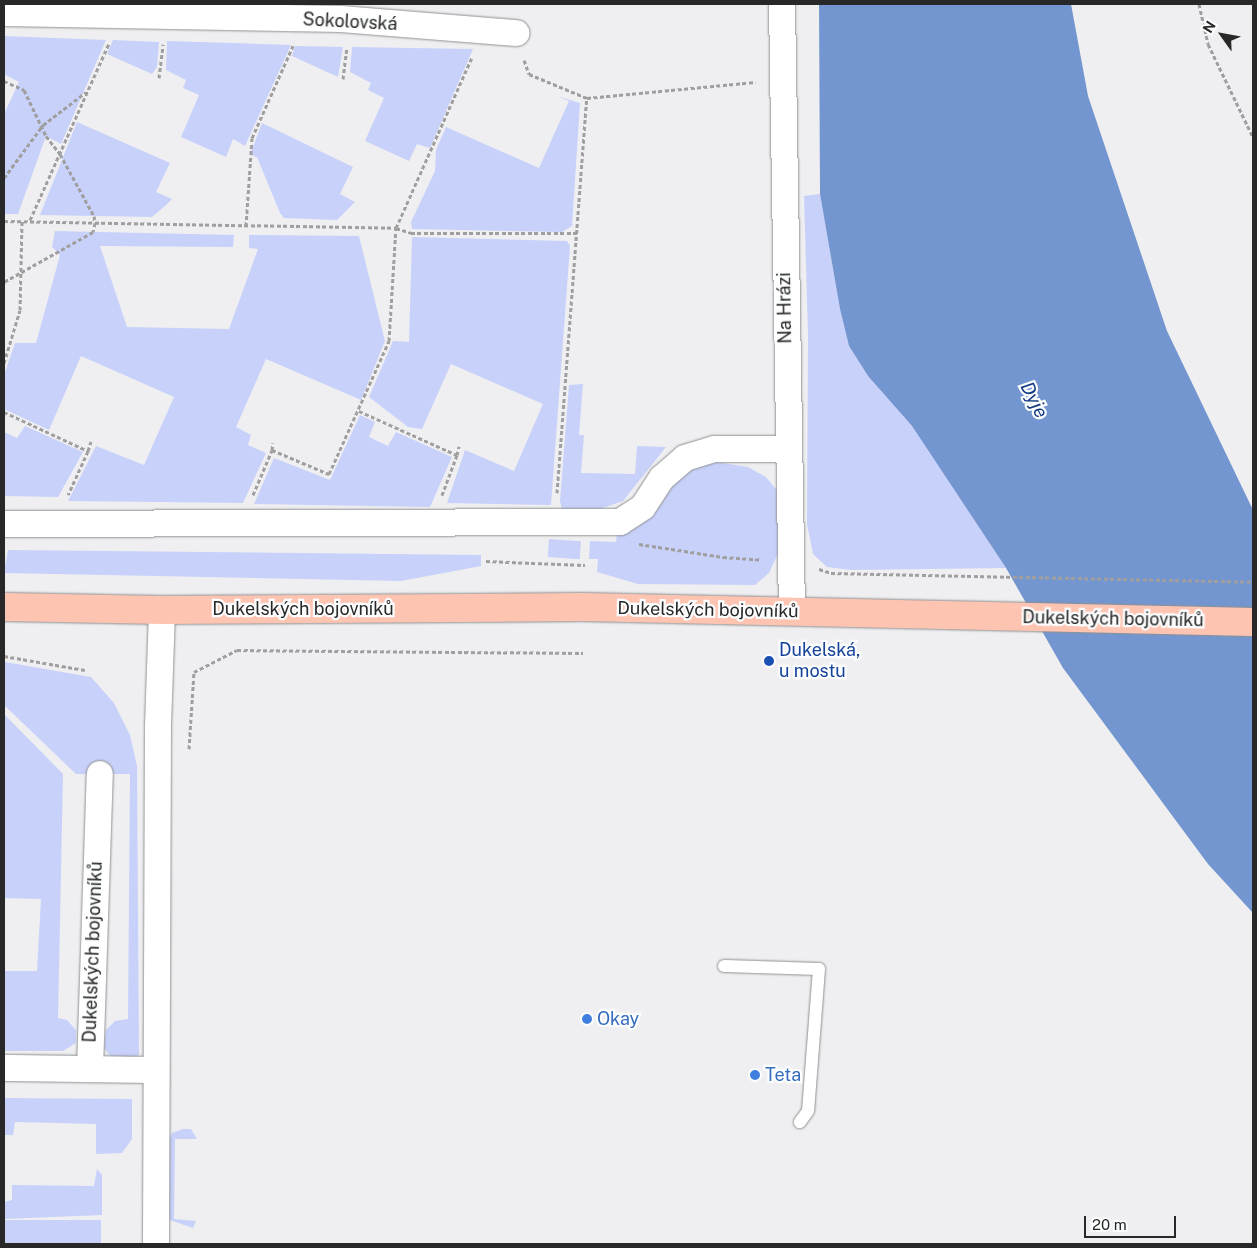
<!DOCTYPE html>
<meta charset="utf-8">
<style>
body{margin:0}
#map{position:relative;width:1257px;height:1248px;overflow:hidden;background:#efeff1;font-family:"Public Sans",sans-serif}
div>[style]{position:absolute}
.green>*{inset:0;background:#c8d1fa;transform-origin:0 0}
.water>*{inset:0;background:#7396d1}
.path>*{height:3px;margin-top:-1.5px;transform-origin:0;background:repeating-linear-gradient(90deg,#9f9fa0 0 4px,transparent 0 6.5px)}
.roads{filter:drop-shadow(0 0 1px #909192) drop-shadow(0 0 1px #909192)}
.lane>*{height:12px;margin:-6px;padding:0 6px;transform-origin:6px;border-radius:6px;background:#fff}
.street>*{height:26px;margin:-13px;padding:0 13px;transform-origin:13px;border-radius:13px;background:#fff}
.primary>*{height:28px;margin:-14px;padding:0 14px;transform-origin:14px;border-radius:14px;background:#fec4b2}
.dots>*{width:14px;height:14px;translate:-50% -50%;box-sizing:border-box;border:2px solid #fcfdfe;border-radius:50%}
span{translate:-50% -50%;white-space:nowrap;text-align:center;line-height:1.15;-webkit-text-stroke:4.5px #fcfdfe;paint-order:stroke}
.street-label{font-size:18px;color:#282828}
.transit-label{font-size:18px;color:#164399}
.left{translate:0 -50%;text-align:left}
.shop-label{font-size:18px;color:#366cbe}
.water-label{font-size:19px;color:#113a80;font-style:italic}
.frame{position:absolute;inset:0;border:5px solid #282828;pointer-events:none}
.north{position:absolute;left:1197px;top:10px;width:50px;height:50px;-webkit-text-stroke:4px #fcfdfe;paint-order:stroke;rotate:302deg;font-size:14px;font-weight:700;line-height:20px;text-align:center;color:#282828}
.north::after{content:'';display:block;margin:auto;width:18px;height:22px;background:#282828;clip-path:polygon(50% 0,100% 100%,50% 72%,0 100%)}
.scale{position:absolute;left:1084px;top:1216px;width:92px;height:22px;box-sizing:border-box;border:2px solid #282828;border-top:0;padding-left:6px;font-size:15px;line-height:18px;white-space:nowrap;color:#282828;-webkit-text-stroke:4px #fcfdfe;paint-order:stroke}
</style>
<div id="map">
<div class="green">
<div style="clip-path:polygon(4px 36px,106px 40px,61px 144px,46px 136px,18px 214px,4px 214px,4px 114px,19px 82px,4px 74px)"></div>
<div style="clip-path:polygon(113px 40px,159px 42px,157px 67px,152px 74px,107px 54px)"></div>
<div style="clip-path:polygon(167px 41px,291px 45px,245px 146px,233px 139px,226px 157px,181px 137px,199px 95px,183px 88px,186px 80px,166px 70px)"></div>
<div style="clip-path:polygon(295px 46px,343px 47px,338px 77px,292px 56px)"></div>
<div style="clip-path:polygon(352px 47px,473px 49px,430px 148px,417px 144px,409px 161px,365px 141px,384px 98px,368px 90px,371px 83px,350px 72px)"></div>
<div style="clip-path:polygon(557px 96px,580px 103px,572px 226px,562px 232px,412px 229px,411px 222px,435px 171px,436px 150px,446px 127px,539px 168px,569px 101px)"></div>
<div style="clip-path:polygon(77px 122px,170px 163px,156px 192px,172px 199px,165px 206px,152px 217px,40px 215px)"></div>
<div style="clip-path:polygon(262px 123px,353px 167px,340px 194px,355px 202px,337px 220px,284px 218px,280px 213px,257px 157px,250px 155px)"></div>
<div style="clip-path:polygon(820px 194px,840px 309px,849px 346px,868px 376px,912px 426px,1006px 568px,851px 570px,827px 567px,813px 554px,807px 524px,808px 335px,804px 196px)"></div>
<div style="clip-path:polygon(55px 231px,234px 235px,233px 247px,100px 246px,127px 327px,229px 329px,258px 249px,249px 248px,249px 235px,359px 236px,385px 341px,361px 400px,266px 359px,236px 427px,251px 435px,248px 445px,266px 453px,243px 503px,68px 501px,96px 446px,144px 465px,174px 397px,81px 356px,49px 430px,4px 409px,4px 375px,15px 343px,36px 343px,60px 255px,52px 247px)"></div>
<div style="clip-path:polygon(412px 237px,567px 241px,570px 246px,551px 505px,447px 503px,465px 450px,514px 471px,543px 404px,451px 364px,422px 429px,408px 427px,369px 397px,393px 341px,409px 342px)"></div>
<div style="clip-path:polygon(583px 384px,579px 435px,584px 435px,581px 473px,635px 474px,637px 446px,666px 447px,623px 501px,600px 509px,562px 509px,560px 501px,569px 385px)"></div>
<div style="clip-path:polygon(360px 415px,375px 422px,369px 437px,388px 446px,396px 432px,452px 457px,430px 507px,254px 504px,274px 458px,330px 480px)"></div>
<div style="clip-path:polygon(25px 426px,83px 452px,58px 497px,4px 496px,4px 432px,17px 438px)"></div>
<div style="clip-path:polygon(703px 460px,748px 467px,766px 477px,779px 493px,781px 547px,769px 573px,755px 585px,638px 584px,597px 572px,598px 559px,589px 559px,590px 541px,616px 542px,617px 533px,680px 474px)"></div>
<div style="left:549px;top:539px;width:32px;height:18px;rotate:4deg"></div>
<div style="clip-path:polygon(8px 550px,481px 555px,481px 566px,401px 581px,4px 573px)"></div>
<div style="clip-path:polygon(5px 662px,91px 677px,114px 703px,130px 735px,137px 766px,139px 1055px,126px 1061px,114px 1061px,104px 1048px,106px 1030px,115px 1021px,128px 1019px,130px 774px,76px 774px,4px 705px)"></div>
<div style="clip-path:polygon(4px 714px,63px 774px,58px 1018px,67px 1020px,76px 1030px,76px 1043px,63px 1051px,4px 1051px,4px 971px,37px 971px,41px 899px,4px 898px)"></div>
<div style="clip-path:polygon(4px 1098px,132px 1099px,132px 1139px,122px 1153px,96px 1154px,96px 1124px,15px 1122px,13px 1135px,4px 1135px)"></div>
<div style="clip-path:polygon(183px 1129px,191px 1129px,197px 1139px,175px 1139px,174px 1219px,196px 1221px,193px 1228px,170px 1220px,164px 1212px,166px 1145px,172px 1133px)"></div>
<div style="clip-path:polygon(97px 1169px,102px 1175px,102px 1215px,4px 1219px,4px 1202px,12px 1200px,12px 1185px,94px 1186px)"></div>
<div style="left:101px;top:1220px;width:24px;height:97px;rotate:90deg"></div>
</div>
<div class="water">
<div style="clip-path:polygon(819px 4px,1071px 4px,1088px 96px,1167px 331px,1253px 510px,1253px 913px,1208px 864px,1063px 668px,1006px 568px,912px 426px,868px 376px,849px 346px,840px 309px,820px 194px)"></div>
</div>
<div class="path">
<div style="left:1199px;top:4px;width:41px;rotate:77.3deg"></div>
<div style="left:1208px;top:44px;width:103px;rotate:64.2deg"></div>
<div style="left:524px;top:60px;width:15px;rotate:70deg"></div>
<div style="left:529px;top:74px;width:63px;rotate:22.5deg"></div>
<div style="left:587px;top:98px;width:169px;rotate:-5.4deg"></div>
<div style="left:159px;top:78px;width:34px;rotate:-83deg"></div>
<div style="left:343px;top:79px;width:31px;rotate:-83deg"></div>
<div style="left:4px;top:81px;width:22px;rotate:24deg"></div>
<div style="left:24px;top:90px;width:51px;rotate:64.4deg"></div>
<div style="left:46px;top:136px;width:23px;rotate:52deg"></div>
<div style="left:60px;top:154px;width:71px;rotate:61.3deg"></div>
<div style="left:94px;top:216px;width:7px;rotate:82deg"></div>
<div style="left:95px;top:223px;width:9px;rotate:103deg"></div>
<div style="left:93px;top:232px;width:102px;rotate:150.7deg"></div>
<div style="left:4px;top:178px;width:66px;rotate:-53.7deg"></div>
<div style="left:43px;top:125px;width:54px;rotate:-37.5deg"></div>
<div style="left:30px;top:220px;width:194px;rotate:-65.9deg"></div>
<div style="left:4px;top:221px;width:392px;rotate:1deg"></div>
<div style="left:396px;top:228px;width:16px;rotate:18deg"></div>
<div style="left:411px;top:233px;width:166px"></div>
<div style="left:246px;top:226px;width:88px;rotate:-86.1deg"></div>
<div style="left:252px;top:138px;width:101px;rotate:-66deg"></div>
<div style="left:4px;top:363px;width:55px;rotate:-73.2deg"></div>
<div style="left:20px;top:310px;width:89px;rotate:-88.7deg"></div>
<div style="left:359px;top:411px;width:107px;rotate:24.2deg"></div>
<div style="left:457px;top:455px;width:43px;rotate:110.6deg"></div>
<div style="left:4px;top:412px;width:93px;rotate:24.9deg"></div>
<div style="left:88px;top:451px;width:48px;rotate:114.4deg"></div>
<div style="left:272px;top:450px;width:7px;rotate:-82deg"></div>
<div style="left:88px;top:451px;width:10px;rotate:-73deg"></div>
<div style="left:457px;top:455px;width:9px;rotate:-77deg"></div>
<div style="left:557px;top:493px;width:396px;rotate:-85.7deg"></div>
<div style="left:253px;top:495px;width:49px;rotate:-67.1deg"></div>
<div style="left:272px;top:450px;width:62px;rotate:22.8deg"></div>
<div style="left:329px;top:474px;width:146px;rotate:-65.7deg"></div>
<div style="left:389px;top:341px;width:113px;rotate:-86.5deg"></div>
<div style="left:396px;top:228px;width:187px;rotate:-66deg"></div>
<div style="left:639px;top:544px;width:85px;rotate:8.8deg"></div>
<div style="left:723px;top:557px;width:39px;rotate:4deg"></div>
<div style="left:486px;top:561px;width:99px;rotate:2.3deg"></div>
<div style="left:819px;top:569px;width:13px;rotate:18deg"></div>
<div style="left:831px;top:573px;width:422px;rotate:1.2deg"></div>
<div style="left:4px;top:656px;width:82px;rotate:9.8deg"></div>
<div style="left:189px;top:749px;width:77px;rotate:-86.3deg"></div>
<div style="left:194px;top:672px;width:48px;rotate:-27.1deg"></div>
<div style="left:237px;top:650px;width:346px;rotate:0.5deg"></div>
</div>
<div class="roads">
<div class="lane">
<div style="left:724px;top:966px;width:95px;rotate:1.8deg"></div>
<div style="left:819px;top:969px;width:142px;rotate:94.4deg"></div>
<div style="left:808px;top:1111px;width:14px;rotate:126deg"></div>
</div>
<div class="street">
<div style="left:782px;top:4px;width:608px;rotate:89.06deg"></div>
<div style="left:4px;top:13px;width:337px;rotate:1deg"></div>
<div style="left:341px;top:19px;width:176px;rotate:4.6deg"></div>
<div style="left:4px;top:524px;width:616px;rotate:-0.19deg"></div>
<div style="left:620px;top:522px;width:27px;rotate:-33deg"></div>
<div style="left:643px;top:507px;width:35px;rotate:-57deg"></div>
<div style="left:662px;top:478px;width:30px;rotate:-41deg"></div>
<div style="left:685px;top:458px;width:31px;rotate:-17deg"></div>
<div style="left:715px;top:449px;width:72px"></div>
<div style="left:4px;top:1068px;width:152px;rotate:0.8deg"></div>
<div style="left:90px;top:1069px;width:295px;rotate:-88.1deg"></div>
<div style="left:156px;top:1244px;width:518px;rotate:-89.78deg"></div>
<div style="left:158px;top:726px;width:116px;rotate:-88deg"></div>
</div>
<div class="primary">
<div style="left:4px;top:607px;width:158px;rotate:1.1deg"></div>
<div style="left:162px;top:610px;width:420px;rotate:-0.4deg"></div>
<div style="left:582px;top:607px;width:671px;rotate:1.28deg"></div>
</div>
</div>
<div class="dots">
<div style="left:769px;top:661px;background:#1a4fb4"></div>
<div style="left:587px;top:1019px;background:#3f7fe0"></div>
<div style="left:755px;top:1075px;background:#3f7fe0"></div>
</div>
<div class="street-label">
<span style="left:350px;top:22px;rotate:3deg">Sokolovská</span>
<span style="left:785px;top:308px;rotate:-91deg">Na Hrázi</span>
<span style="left:303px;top:609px">Dukelských bojovníků</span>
<span style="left:708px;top:610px;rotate:1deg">Dukelských bojovníků</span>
<span style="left:1113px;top:619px;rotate:1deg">Dukelských bojovníků</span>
<span style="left:93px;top:952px;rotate:-88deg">Dukelských bojovníků</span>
</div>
<div class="transit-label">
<span class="left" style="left:779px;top:661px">Dukelská,<br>u mostu</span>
</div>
<div class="shop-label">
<span class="left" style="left:597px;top:1019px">Okay</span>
<span class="left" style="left:765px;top:1075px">Teta</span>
</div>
<div class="water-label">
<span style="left:1034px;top:400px;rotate:63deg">Dyje</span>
</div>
<div class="frame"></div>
<div class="north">N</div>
<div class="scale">20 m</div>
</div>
